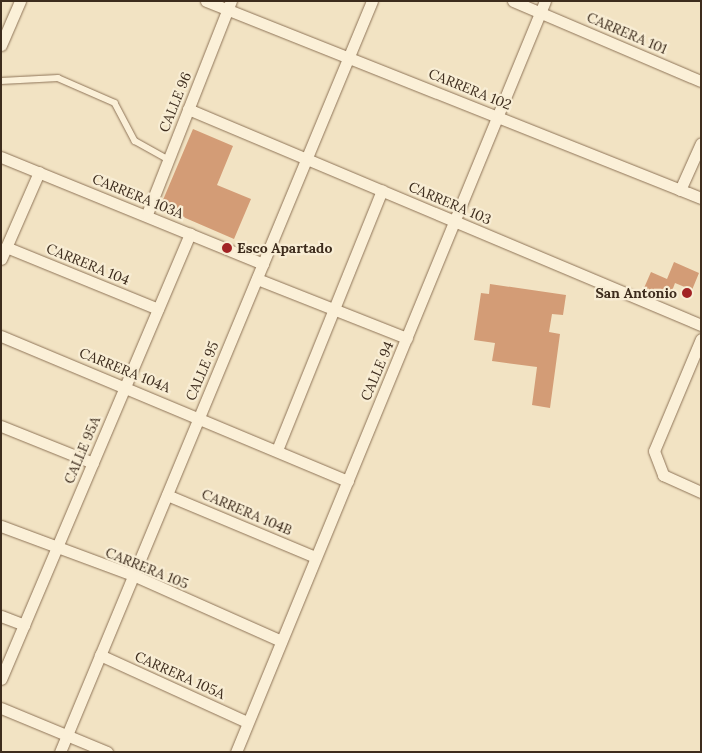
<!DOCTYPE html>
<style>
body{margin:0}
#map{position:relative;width:702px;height:753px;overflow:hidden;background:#f2e3c3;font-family:Lora,serif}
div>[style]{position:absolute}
.building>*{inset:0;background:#d39c76}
.roads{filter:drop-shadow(0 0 1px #8e7458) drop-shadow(0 0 1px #8e7458)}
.lane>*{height:5.5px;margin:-2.75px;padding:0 2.75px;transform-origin:2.75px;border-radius:2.75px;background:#fbf0d8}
.street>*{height:11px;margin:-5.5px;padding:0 5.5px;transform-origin:5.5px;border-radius:5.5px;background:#fbf0d8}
.dots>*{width:14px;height:14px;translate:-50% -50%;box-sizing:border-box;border:2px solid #f8edd4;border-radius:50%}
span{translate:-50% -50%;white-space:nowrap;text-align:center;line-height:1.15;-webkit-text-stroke:4.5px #f8edd4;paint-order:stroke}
.street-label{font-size:14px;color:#3d2c1d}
.poi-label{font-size:14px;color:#3d2c1d;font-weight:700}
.left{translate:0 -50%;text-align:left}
.right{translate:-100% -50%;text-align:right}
.frame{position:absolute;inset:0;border:2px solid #3d2c1d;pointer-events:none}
</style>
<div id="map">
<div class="building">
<div style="clip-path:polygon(193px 129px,233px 146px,217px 185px,251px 199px,234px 239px,160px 207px)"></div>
<div style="clip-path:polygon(674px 262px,699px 273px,692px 290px,675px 283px,669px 299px,644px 288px,651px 272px,667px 279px)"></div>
<div style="clip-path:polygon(490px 284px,566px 295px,563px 315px,552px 314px,549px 332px,560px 334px,550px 408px,532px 405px,537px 367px,492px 361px,495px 343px,474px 340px,481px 293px,489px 294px)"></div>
</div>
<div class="roads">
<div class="lane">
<div style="left:1px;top:81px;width:57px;rotate:-3deg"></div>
<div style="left:58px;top:78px;width:62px;rotate:23.7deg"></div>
<div style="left:115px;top:103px;width:43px;rotate:62.2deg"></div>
<div style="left:135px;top:141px;width:38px;rotate:29deg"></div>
</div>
<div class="street">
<div style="left:206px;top:1px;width:533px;rotate:21.7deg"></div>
<div style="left:513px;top:1px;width:204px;rotate:23.1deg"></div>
<div style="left:1px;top:45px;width:48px;rotate:-66.6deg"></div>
<div style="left:188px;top:109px;width:557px;rotate:22.83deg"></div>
<div style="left:1px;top:157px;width:283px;rotate:22.2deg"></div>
<div style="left:680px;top:190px;width:51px;rotate:-65.9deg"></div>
<div style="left:147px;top:214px;width:229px;rotate:-68.5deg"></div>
<div style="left:6px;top:247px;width:164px;rotate:22.2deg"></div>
<div style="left:1px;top:259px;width:95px;rotate:-66.4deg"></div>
<div style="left:257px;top:279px;width:161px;rotate:21.5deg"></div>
<div style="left:1px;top:336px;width:376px;rotate:22.7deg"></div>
<div style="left:701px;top:339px;width:121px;rotate:112.8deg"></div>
<div style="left:654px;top:451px;width:26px;rotate:69deg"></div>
<div style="left:663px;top:475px;width:42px;rotate:24.1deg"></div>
<div style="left:1px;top:426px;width:99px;rotate:21.9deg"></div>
<div style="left:277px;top:450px;width:280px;rotate:-68deg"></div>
<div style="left:167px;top:495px;width:160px;rotate:22.7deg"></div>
<div style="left:1px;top:526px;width:141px;rotate:20.4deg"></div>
<div style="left:133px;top:575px;width:162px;rotate:24deg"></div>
<div style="left:1px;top:616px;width:25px;rotate:21deg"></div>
<div style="left:100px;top:655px;width:162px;rotate:24.5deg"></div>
<div style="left:1px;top:679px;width:484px;rotate:-67deg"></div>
<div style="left:1px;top:708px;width:115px;rotate:22.5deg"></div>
<div style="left:60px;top:752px;width:813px;rotate:-67.44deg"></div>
<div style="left:236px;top:752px;width:812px;rotate:-67.64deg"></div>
</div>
</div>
<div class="dots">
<div style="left:227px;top:248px;background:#a22325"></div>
<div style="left:687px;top:293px;background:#a22325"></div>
</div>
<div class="street-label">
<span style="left:627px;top:33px;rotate:23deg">CARRERA 101</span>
<span style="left:470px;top:89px;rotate:22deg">CARRERA 102</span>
<span style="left:175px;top:102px;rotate:-68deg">CALLE 96</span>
<span style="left:138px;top:196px;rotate:22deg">CARRERA 103A</span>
<span style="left:450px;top:203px;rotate:23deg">CARRERA 103</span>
<span style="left:88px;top:264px;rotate:22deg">CARRERA 104</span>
<span style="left:125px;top:370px;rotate:22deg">CARRERA 104A</span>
<span style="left:202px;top:371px;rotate:-67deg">CALLE 95</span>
<span style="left:377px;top:371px;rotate:-67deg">CALLE 94</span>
<span style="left:82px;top:450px;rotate:-67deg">CALLE 95A</span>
<span style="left:247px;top:512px;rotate:23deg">CARRERA 104B</span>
<span style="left:147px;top:568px;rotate:22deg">CARRERA 105</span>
<span style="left:180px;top:675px;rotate:24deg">CARRERA 105A</span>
</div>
<div class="poi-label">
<span class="left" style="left:237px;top:248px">Esco Apartado</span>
<span class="right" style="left:677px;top:293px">San Antonio</span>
</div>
<div class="frame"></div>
</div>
